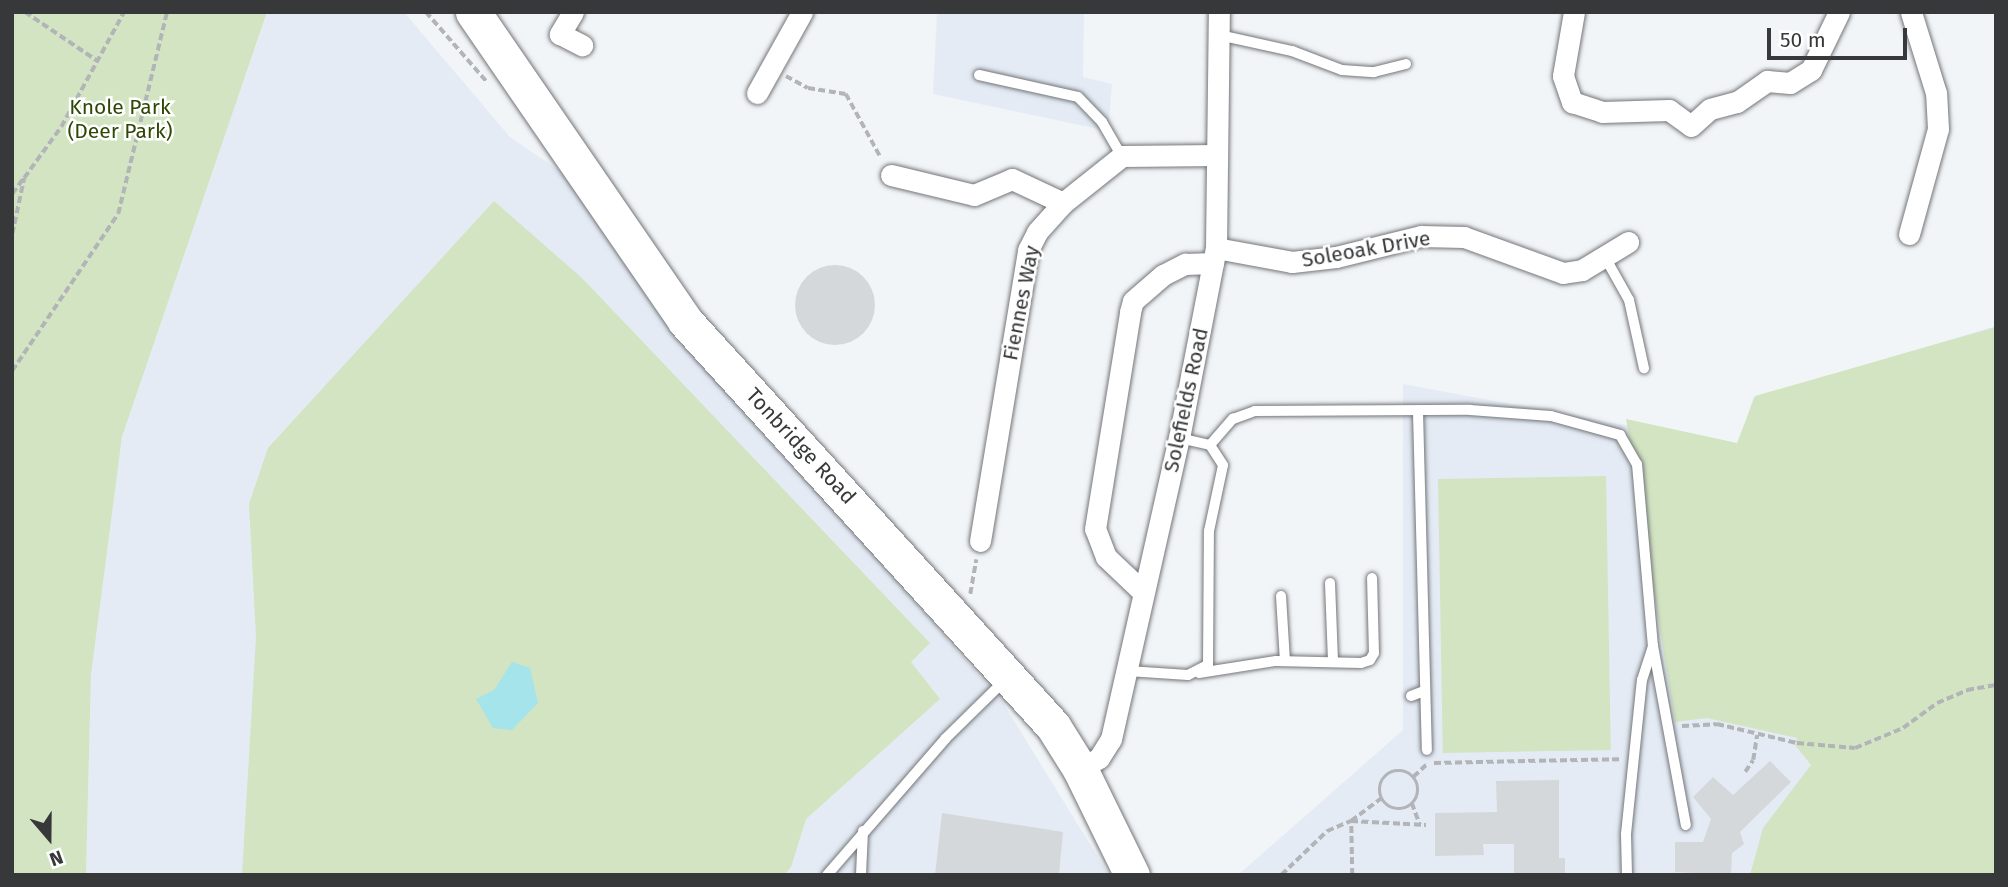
<!DOCTYPE html>
<style>
body{margin:0}
#map{position:relative;width:2008px;height:887px;overflow:hidden;background:#f2f5f8;font-family:"Fira Sans",sans-serif}
div>[style]{position:absolute}
.built>*{inset:0;background:#e4ebf5}
.green>*{inset:0;background:#d2e4c2;transform-origin:0 0}
.water>*{inset:0;background:#a4e4ea}
.building>*{inset:0;background:#d5d8db}
.round{border-radius:50%}
.path>*{height:3.5px;margin-top:-1.75px;transform-origin:0;background:repeating-linear-gradient(90deg,#b2b4b7 0 7px,transparent 0 10.5px)}
.path>.ring{margin:-1.75px;padding:0;box-sizing:content-box;background:none;border:3.5px solid #b2b4b7;border-radius:50%}
.roads{filter:drop-shadow(0 0 2px #747679) drop-shadow(0 0 2px #747679)}
.lane>*{height:10px;margin:-5px;padding:0 5px;transform-origin:5px;border-radius:5px;background:#fff}
.street>*{height:21px;margin:-10.5px;padding:0 10.5px;transform-origin:10.5px;border-radius:10.5px;background:#fff}
.primary>*{height:35px;margin:-17.5px;padding:0 17.5px;transform-origin:17.5px;border-radius:17.5px;background:#fff}
span{translate:-50% -50%;white-space:nowrap;text-align:center;line-height:1.15;-webkit-text-stroke:5px #fff;paint-order:stroke}
.park-label{font-size:21px;color:#2e4804}
.street-label{font-size:21px;color:#373839}
.frame{position:absolute;inset:0;border:14px solid #373839;pointer-events:none}
.north{position:absolute;left:14px;top:803px;width:70px;height:70px;-webkit-text-stroke:5px #fff;paint-order:stroke;rotate:160deg;font-size:19px;font-weight:700;line-height:28px;text-align:center;color:#373839}
.north::after{content:'';display:block;margin:auto;width:24px;height:32px;background:#373839;clip-path:polygon(50% 0,100% 100%,50% 72%,0 100%)}
.scale{position:absolute;left:1767px;top:28px;width:140px;height:32px;box-sizing:border-box;border:4px solid #373839;border-top:0;padding-left:9px;font-size:21px;line-height:24px;white-space:nowrap;color:#373839;-webkit-text-stroke:5px #fff;paint-order:stroke}
</style>
<div id="map">
<div class="built">
<div style="clip-path:polygon(267px 12px,404px 12px,510px 137px,573px 180px,677px 330px,1003px 703px,1109px 875px,86px 875px,91px 675px,122px 437px)"></div>
<div style="clip-path:polygon(937px 12px,1084px 12px,1083px 77px,1112px 84px,1108px 131px,933px 94px)"></div>
<div style="clip-path:polygon(1996px 326px,1996px 875px,1238px 875px,1403px 730px,1403px 384px,1739px 446px,1753px 398px)"></div>
</div>
<div class="green">
<div style="clip-path:polygon(12px 12px,267px 12px,122px 437px,91px 675px,86px 875px,12px 875px)"></div>
<div style="clip-path:polygon(494px 201px,582px 278px,930px 643px,911px 662px,940px 699px,806px 819px,791px 867px,784px 875px,242px 875px,256px 637px,249px 504px,268px 448px)"></div>
<div style="clip-path:polygon(1996px 327px,1996px 875px,1750px 875px,1763px 828px,1811px 765px,1795px 745px,1797px 738px,1707px 718px,1675px 722px,1626px 419px,1737px 443px,1755px 396px)"></div>
<div style="left:1606px;top:476px;width:274px;height:168px;rotate:89deg"></div>
</div>
<div class="water">
<div style="clip-path:polygon(512px 662px,530px 668px,538px 703px,512px 730px,493px 728px,476px 699px,494px 690px)"></div>
</div>
<div class="building">
<div class="round" style="left:795px;top:265px;width:80px;height:80px"></div>
<div style="clip-path:polygon(1770px 761px,1791px 782px,1740px 832px,1744px 844px,1732px 853px,1731px 875px,1675px 872px,1675px 842px,1703px 842px,1711px 819px,1693px 797px,1713px 777px,1733px 795px)"></div>
<div style="clip-path:polygon(1559px 780px,1559px 858px,1565px 858px,1565px 875px,1514px 875px,1514px 844px,1483px 844px,1484px 855px,1435px 856px,1435px 813px,1497px 812px,1496px 781px)"></div>
<div style="clip-path:polygon(942px 813px,1063px 832px,1059px 875px,935px 875px)"></div>
</div>
<div class="path">
<div style="left:25px;top:12px;width:89px;rotate:34deg"></div>
<div style="left:426px;top:12px;width:93px;rotate:48.9deg"></div>
<div style="left:786px;top:76px;width:25px;rotate:29deg"></div>
<div style="left:808px;top:88px;width:38px;rotate:9deg"></div>
<div style="left:846px;top:94px;width:73px;rotate:61.3deg"></div>
<div style="left:12px;top:194px;width:19px;rotate:-54deg"></div>
<div style="left:12px;top:234px;width:57px;rotate:-77.9deg"></div>
<div style="left:24px;top:178px;width:63px;rotate:-54deg"></div>
<div style="left:61px;top:127px;width:131px;rotate:-61.3deg"></div>
<div style="left:12px;top:371px;width:189px;rotate:-56deg"></div>
<div style="left:118px;top:214px;width:208px;rotate:-76.4deg"></div>
<div style="left:970px;top:594px;width:35px;rotate:-80deg"></div>
<div style="left:1682px;top:726px;width:35px;rotate:-3deg"></div>
<div style="left:1717px;top:724px;width:82px;rotate:13.4deg"></div>
<div style="left:1797px;top:743px;width:58px;rotate:4.9deg"></div>
<div style="left:1855px;top:748px;width:52px;rotate:-22.6deg"></div>
<div style="left:1903px;top:728px;width:42px;rotate:-36.3deg"></div>
<div style="left:1937px;top:703px;width:33px;rotate:-23deg"></div>
<div style="left:1967px;top:690px;width:29px;rotate:-10deg"></div>
<div style="left:1434px;top:763px;width:185px;rotate:-1.2deg"></div>
<div class="ring" style="left:1380px;top:771px;width:34.5px;height:34.5px"></div>
<div style="left:1745px;top:772px;width:14px;rotate:-56deg"></div>
<div style="left:1753px;top:760px;width:25px;rotate:-81deg"></div>
<div style="left:1413px;top:777px;width:19px;rotate:-43deg"></div>
<div style="left:1412px;top:803px;width:23px;rotate:70deg"></div>
<div style="left:1281px;top:875px;width:64px;rotate:-43.7deg"></div>
<div style="left:1327px;top:831px;width:26px;rotate:-23deg"></div>
<div style="left:1351px;top:821px;width:39px;rotate:-37deg"></div>
<div style="left:1352px;top:875px;width:54px;rotate:-91.1deg"></div>
<div style="left:1351px;top:821px;width:75px;rotate:3.1deg"></div>
</div>
<div class="roads">
<div class="lane">
<div style="left:1219px;top:35px;width:75px;rotate:12.4deg"></div>
<div style="left:1292px;top:51px;width:53px;rotate:20.8deg"></div>
<div style="left:1342px;top:70px;width:32px;rotate:4deg"></div>
<div style="left:1374px;top:72px;width:33px;rotate:-14deg"></div>
<div style="left:979px;top:75px;width:101px;rotate:12.5deg"></div>
<div style="left:1078px;top:97px;width:35px;rotate:46deg"></div>
<div style="left:1102px;top:122px;width:39px;rotate:60deg"></div>
<div style="left:1606px;top:259px;width:47px;rotate:60.7deg"></div>
<div style="left:1629px;top:300px;width:70px;rotate:77.6deg"></div>
<div style="left:1418px;top:412px;width:338px;rotate:88.5deg"></div>
<div style="left:1210px;top:445px;width:35px;rotate:-49deg"></div>
<div style="left:1233px;top:419px;width:23px;rotate:-20deg"></div>
<div style="left:1255px;top:411px;width:215px;rotate:-0.3deg"></div>
<div style="left:1470px;top:410px;width:81px;rotate:4.2deg"></div>
<div style="left:1551px;top:416px;width:72px;rotate:15.4deg"></div>
<div style="left:1620px;top:435px;width:34px;rotate:60deg"></div>
<div style="left:1637px;top:464px;width:183px;rotate:85deg"></div>
<div style="left:1653px;top:646px;width:182px;rotate:79.6deg"></div>
<div style="left:1330px;top:583px;width:79px;rotate:87.8deg"></div>
<div style="left:1281px;top:596px;width:65px;rotate:86.5deg"></div>
<div style="left:1128px;top:671px;width:60px;rotate:3.8deg"></div>
<div style="left:1188px;top:675px;width:22px;rotate:-27deg"></div>
<div style="left:1208px;top:665px;width:134px;rotate:-89.6deg"></div>
<div style="left:1209px;top:531px;width:67px;rotate:-78deg"></div>
<div style="left:1223px;top:465px;width:24px;rotate:-123deg"></div>
<div style="left:1210px;top:445px;width:32px;rotate:-167deg"></div>
<div style="left:1199px;top:673px;width:78px;rotate:-8.9deg"></div>
<div style="left:1276px;top:661px;width:85px;rotate:1.3deg"></div>
<div style="left:1361px;top:663px;width:9px;rotate:-18deg"></div>
<div style="left:1370px;top:660px;width:8px;rotate:-60deg"></div>
<div style="left:1374px;top:653px;width:75px;rotate:-91.5deg"></div>
<div style="left:1411px;top:696px;width:14px;rotate:-21deg"></div>
<div style="left:827px;top:875px;width:181px;rotate:-49deg"></div>
<div style="left:946px;top:738px;width:83px;rotate:-44.5deg"></div>
<div style="left:861px;top:875px;width:44px;rotate:-87.4deg"></div>
<div style="left:1627px;top:875px;width:41px;rotate:-91.4deg"></div>
<div style="left:1626px;top:834px;width:155px;rotate:-84.1deg"></div>
<div style="left:1642px;top:680px;width:36px;rotate:-72deg"></div>
</div>
<div class="street">
<div style="left:573px;top:12px;width:26px;rotate:121deg"></div>
<div style="left:560px;top:34px;width:25px;rotate:27deg"></div>
<div style="left:1574px;top:12px;width:65px;rotate:99.8deg"></div>
<div style="left:1563px;top:76px;width:28px;rotate:71deg"></div>
<div style="left:1572px;top:102px;width:32px;rotate:18deg"></div>
<div style="left:1602px;top:112px;width:67px;rotate:-1.7deg"></div>
<div style="left:1669px;top:110px;width:27px;rotate:36deg"></div>
<div style="left:1691px;top:126px;width:25px;rotate:-42deg"></div>
<div style="left:1710px;top:109px;width:28px;rotate:-15deg"></div>
<div style="left:1737px;top:102px;width:37px;rotate:-35deg"></div>
<div style="left:1767px;top:81px;width:23px;rotate:5deg"></div>
<div style="left:1790px;top:83px;width:25px;rotate:-32deg"></div>
<div style="left:1811px;top:70px;width:64px;rotate:-64.2deg"></div>
<div style="left:757px;top:93px;width:93px;rotate:-60.9deg"></div>
<div style="left:891px;top:175px;width:85px;rotate:13.5deg"></div>
<div style="left:974px;top:195px;width:41px;rotate:-22.8deg"></div>
<div style="left:1012px;top:179px;width:56px;rotate:25.2deg"></div>
<div style="left:1909px;top:234px;width:109px;rotate:-74.6deg"></div>
<div style="left:1938px;top:129px;width:36px;rotate:-93deg"></div>
<div style="left:1936px;top:93px;width:85px;rotate:-107.2deg"></div>
<div style="left:1216px;top:248px;width:77px;rotate:10.4deg"></div>
<div style="left:1292px;top:262px;width:44px;rotate:-6.5deg"></div>
<div style="left:1336px;top:257px;width:88px;rotate:-13.9deg"></div>
<div style="left:1421px;top:236px;width:43px;rotate:1.3deg"></div>
<div style="left:1464px;top:237px;width:105px;rotate:20deg"></div>
<div style="left:1563px;top:273px;width:19px;rotate:-9deg"></div>
<div style="left:1582px;top:270px;width:54px;rotate:-31.3deg"></div>
<div style="left:980px;top:541px;width:295px;rotate:-80.6deg"></div>
<div style="left:1028px;top:250px;width:20px;rotate:-63deg"></div>
<div style="left:1037px;top:232px;width:39px;rotate:-48deg"></div>
<div style="left:1063px;top:203px;width:75px;rotate:-38.5deg"></div>
<div style="left:1122px;top:156px;width:95px;rotate:-0.6deg"></div>
<div style="left:1143px;top:592px;width:51px;rotate:-136.6deg"></div>
<div style="left:1106px;top:557px;width:30px;rotate:-111deg"></div>
<div style="left:1095px;top:529px;width:220px;rotate:-80.8deg"></div>
<div style="left:1130px;top:312px;width:11px;rotate:-75deg"></div>
<div style="left:1133px;top:301px;width:40px;rotate:-41deg"></div>
<div style="left:1163px;top:275px;width:25px;rotate:-27deg"></div>
<div style="left:1185px;top:264px;width:28px;rotate:-2deg"></div>
<div style="left:1080px;top:769px;width:22px;rotate:-30deg"></div>
<div style="left:1099px;top:758px;width:22px;rotate:-58deg"></div>
<div style="left:1111px;top:739px;width:309px;rotate:-77.3deg"></div>
<div style="left:1179px;top:438px;width:194px;rotate:-79deg"></div>
<div style="left:1216px;top:248px;width:236px;rotate:-89.3deg"></div>
</div>
<div class="primary">
<div style="left:473px;top:12px;width:375px;rotate:55.5deg"></div>
<div style="left:685px;top:321px;width:547px;rotate:47.74deg"></div>
<div style="left:1053px;top:726px;width:51px;rotate:57.9deg"></div>
<div style="left:1080px;top:769px;width:118px;rotate:63.9deg"></div>
</div>
</div>
<div class="park-label">
<span style="left:120px;top:119px">Knole Park<br>(Deer Park)</span>
</div>
<div class="street-label">
<span style="left:1366px;top:249px;rotate:-10deg">Soleoak Drive</span>
<span style="left:1021px;top:303px;rotate:-79deg">Fiennes Way</span>
<span style="left:1186px;top:400px;rotate:-78deg">Solefields Road</span>
<span style="left:801px;top:446px;rotate:47deg">Tonbridge Road</span>
</div>
<div class="frame"></div>
<div class="north">N</div>
<div class="scale">50 m</div>
</div>
